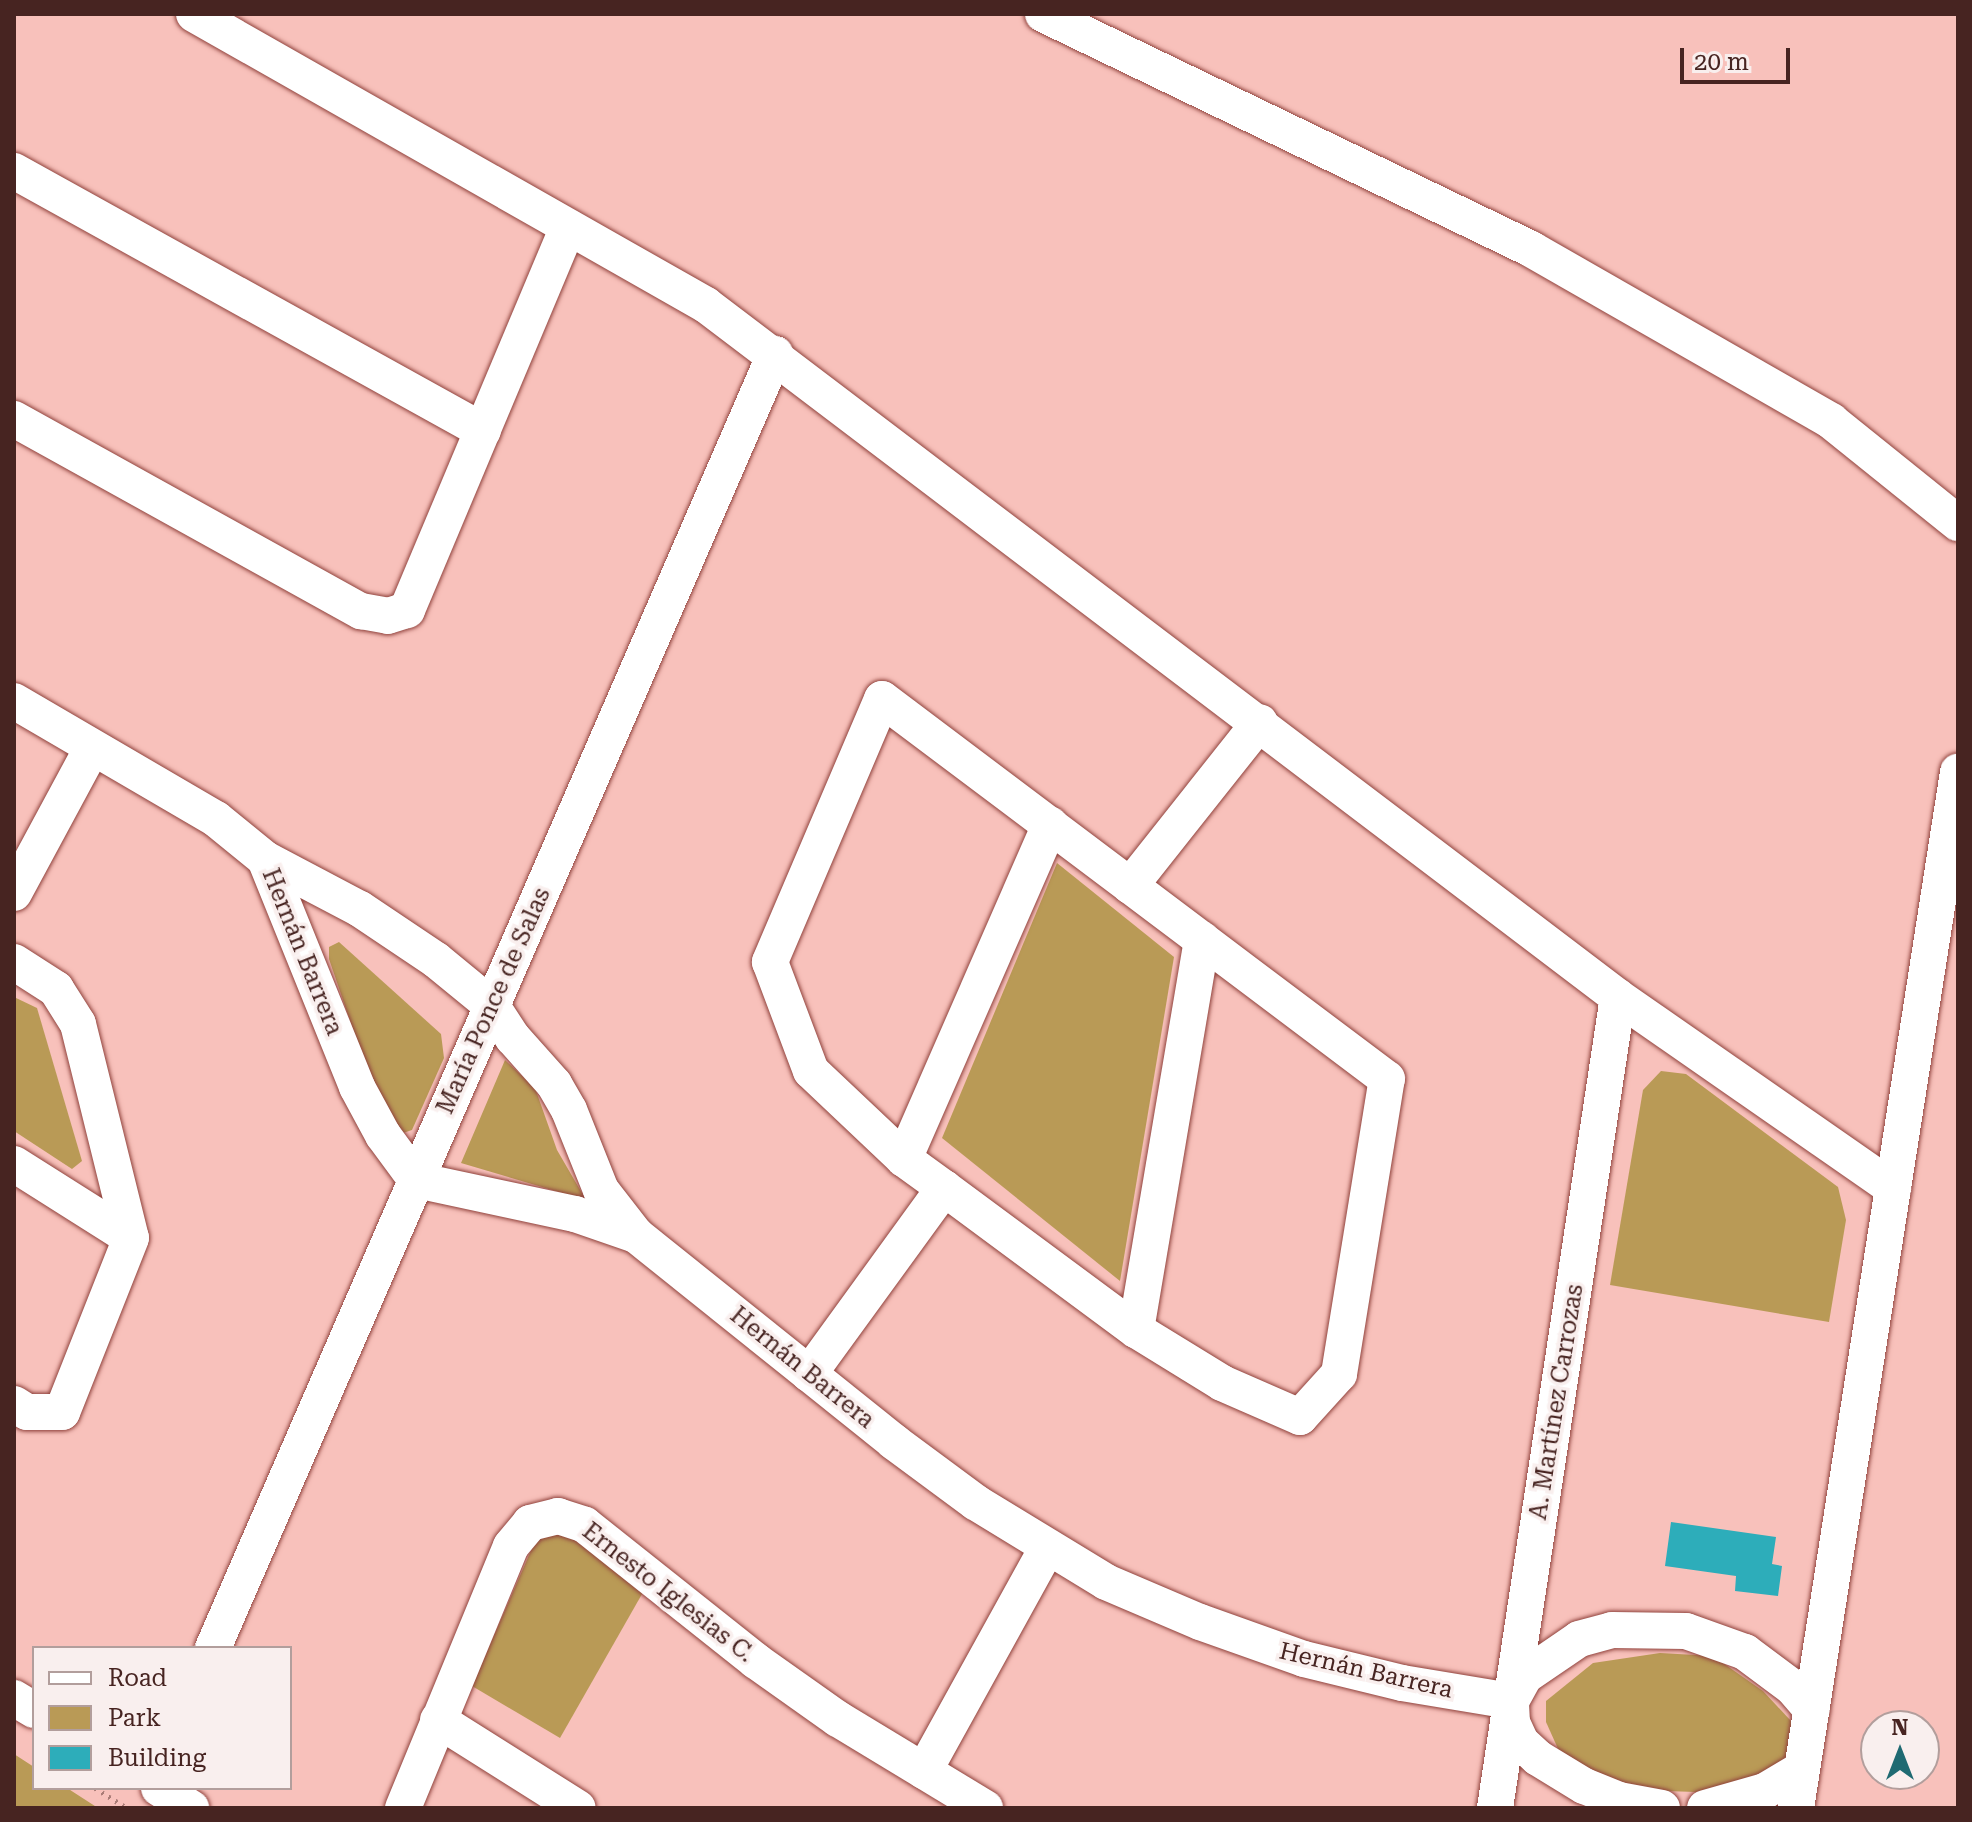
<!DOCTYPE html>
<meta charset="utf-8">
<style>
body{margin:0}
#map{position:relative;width:1972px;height:1822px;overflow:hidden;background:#f8c1bb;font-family:"Roboto Serif",serif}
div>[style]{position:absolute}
.green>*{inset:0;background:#b99a56}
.building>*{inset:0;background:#2dadba}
.path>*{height:5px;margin-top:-2.5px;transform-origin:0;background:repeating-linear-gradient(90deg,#aa7c77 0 2px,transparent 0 8px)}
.roads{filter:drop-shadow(0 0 2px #90423c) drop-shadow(0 0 2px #90423c)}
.street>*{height:36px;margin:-18px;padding:0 18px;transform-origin:18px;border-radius:18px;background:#fff}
span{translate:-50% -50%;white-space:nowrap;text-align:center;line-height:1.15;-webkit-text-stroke:7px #f9efee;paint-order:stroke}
.street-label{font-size:24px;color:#472421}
.frame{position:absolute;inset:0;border:16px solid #472421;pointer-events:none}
.legend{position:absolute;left:32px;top:1646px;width:260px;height:144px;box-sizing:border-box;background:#f9efee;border:2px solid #b29e9c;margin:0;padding:10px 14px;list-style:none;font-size:24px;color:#472421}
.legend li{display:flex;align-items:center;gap:16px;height:40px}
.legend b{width:40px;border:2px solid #b29e9c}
.north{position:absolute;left:1860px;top:1710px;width:80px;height:80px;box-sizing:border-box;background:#f9efee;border:2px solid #b29e9c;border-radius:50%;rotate:0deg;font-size:22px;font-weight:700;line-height:32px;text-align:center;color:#472421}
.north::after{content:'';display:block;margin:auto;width:28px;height:36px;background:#1f6a72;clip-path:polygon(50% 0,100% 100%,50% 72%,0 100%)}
.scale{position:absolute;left:1680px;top:48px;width:110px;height:36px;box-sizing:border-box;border:4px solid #472421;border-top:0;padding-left:10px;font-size:24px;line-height:28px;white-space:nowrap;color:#472421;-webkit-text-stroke:6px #f9efee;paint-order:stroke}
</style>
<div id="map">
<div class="green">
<div style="clip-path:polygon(1057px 863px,1174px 957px,1120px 1281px,942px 1138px)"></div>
<div style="clip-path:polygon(339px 942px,441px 1034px,444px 1058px,412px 1130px,403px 1133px,376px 1097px,329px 959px,329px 947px)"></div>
<div style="clip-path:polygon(14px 997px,37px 1008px,82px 1161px,72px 1169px,14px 1131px)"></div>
<div style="clip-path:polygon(505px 1060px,535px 1088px,557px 1150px,586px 1200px,461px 1163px)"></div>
<div style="clip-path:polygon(1661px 1071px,1686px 1074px,1838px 1187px,1846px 1220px,1829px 1322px,1610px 1285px,1643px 1090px)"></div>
<div style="clip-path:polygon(570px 1529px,650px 1580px,560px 1738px,472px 1686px,536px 1539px)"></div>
<div style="clip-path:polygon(1660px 1653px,1713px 1656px,1763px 1691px,1792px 1722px,1790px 1757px,1749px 1782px,1696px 1792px,1635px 1790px,1591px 1772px,1559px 1751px,1546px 1722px,1546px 1701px,1593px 1663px)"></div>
<div style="clip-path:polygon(14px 1754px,34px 1767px,34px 1788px,67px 1788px,98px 1808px,14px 1808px)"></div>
</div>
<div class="building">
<div style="clip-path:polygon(1671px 1522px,1776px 1537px,1772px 1564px,1782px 1566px,1778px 1596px,1735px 1591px,1736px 1576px,1665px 1566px)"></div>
</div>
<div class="path">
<div style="left:95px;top:1788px;width:38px;rotate:32deg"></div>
</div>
<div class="roads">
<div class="street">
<div style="left:194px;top:14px;width:589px;rotate:29.61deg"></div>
<div style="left:706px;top:305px;width:1145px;rotate:37.19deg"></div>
<div style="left:1618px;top:997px;width:335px;rotate:34.8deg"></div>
<div style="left:1043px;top:14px;width:542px;rotate:25.71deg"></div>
<div style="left:1531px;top:249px;width:346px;rotate:29.8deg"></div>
<div style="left:1831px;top:421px;width:163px;rotate:38.8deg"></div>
<div style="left:14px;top:171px;width:536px;rotate:29deg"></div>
<div style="left:14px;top:419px;width:397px;rotate:29deg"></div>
<div style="left:361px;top:611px;width:27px;rotate:10deg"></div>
<div style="left:388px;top:616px;width:20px;rotate:-18deg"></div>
<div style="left:407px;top:610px;width:415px;rotate:-67.2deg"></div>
<div style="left:14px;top:701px;width:234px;rotate:30.3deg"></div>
<div style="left:216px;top:819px;width:63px;rotate:39.2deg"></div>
<div style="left:265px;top:859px;width:107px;rotate:27.8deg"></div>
<div style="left:360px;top:909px;width:92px;rotate:33.9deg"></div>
<div style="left:436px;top:960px;width:72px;rotate:39.4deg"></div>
<div style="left:492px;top:1006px;width:38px;rotate:57deg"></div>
<div style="left:513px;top:1038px;width:62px;rotate:48.3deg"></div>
<div style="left:554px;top:1084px;width:30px;rotate:60deg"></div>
<div style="left:569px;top:1110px;width:86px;rotate:68.2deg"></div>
<div style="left:601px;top:1190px;width:57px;rotate:52.1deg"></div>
<div style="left:265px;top:859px;width:246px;rotate:68deg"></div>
<div style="left:357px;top:1087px;width:55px;rotate:61.6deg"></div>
<div style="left:383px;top:1135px;width:56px;rotate:53.7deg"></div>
<div style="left:416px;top:1180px;width:163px;rotate:12.1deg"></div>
<div style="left:575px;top:1214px;width:65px;rotate:19deg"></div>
<div style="left:636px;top:1235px;width:331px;rotate:38.7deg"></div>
<div style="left:894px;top:1442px;width:101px;rotate:36.5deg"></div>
<div style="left:975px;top:1502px;width:153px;rotate:31.4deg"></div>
<div style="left:1106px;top:1582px;width:102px;rotate:23.1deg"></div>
<div style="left:1200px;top:1622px;width:110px;rotate:19.6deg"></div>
<div style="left:1304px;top:1659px;width:101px;rotate:13.8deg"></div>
<div style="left:1402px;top:1683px;width:110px;rotate:9.4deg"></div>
<div style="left:1130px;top:886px;width:209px;rotate:-51.6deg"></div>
<div style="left:14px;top:893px;width:165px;rotate:-61.7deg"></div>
<div style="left:14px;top:962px;width:50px;rotate:32.7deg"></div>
<div style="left:56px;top:989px;width:41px;rotate:57.8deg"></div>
<div style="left:78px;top:1024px;width:220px;rotate:76.1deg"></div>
<div style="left:131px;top:1238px;width:187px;rotate:111.6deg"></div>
<div style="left:62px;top:1412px;width:35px;rotate:180deg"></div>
<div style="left:27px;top:1412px;width:15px;rotate:-148deg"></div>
<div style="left:904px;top:1159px;width:365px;rotate:-66.4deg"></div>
<div style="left:14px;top:1164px;width:138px;rotate:32.3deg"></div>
<div style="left:1136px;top:1330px;width:396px;rotate:-80.4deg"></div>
<div style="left:809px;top:1374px;width:230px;rotate:-54deg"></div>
<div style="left:944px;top:1188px;width:239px;rotate:36.5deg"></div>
<div style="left:1136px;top:1330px;width:101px;rotate:31.6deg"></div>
<div style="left:1222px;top:1383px;width:85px;rotate:23.6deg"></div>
<div style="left:1300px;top:1417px;width:58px;rotate:-47.8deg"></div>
<div style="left:1339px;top:1374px;width:299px;rotate:-80.8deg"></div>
<div style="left:1387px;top:1079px;width:632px;rotate:-143.04deg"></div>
<div style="left:882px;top:699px;width:286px;rotate:113.1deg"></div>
<div style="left:770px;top:962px;width:116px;rotate:69.4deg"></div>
<div style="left:811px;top:1071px;width:128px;rotate:43.4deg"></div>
<div style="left:904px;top:1159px;width:49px;rotate:35.9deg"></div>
<div style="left:213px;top:1648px;width:1411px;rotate:-66.52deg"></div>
<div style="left:14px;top:1698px;width:23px;rotate:31deg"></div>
<div style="left:438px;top:1720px;width:165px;rotate:32.2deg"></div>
<div style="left:924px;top:1771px;width:255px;rotate:-61.1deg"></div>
<div style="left:159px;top:1788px;width:38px;rotate:32deg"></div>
<div style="left:403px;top:1808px;width:283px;rotate:-67.6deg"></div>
<div style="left:511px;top:1546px;width:30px;rotate:-50deg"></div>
<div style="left:530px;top:1523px;width:29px;rotate:-14deg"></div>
<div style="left:558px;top:1516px;width:28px;rotate:18deg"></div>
<div style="left:585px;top:1525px;width:218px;rotate:38.5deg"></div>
<div style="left:756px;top:1661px;width:100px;rotate:35.3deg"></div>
<div style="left:838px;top:1719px;width:172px;rotate:31.2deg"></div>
<div style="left:1495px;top:1808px;width:820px;rotate:-81.38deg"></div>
<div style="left:1662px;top:1808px;width:44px;rotate:-169.5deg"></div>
<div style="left:1619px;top:1800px;width:38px;rotate:-158deg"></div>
<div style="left:1584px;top:1786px;width:54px;rotate:-148.7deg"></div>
<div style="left:1538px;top:1758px;width:23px;rotate:-137deg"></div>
<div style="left:1521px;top:1742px;width:21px;rotate:-115deg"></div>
<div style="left:1512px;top:1723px;width:22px;rotate:-93deg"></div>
<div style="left:1511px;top:1701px;width:29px;rotate:-61deg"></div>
<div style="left:1525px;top:1676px;width:65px;rotate:-34.4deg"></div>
<div style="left:1579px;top:1639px;width:34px;rotate:-15deg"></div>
<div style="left:1612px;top:1630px;width:74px;rotate:0.8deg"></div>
<div style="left:1686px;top:1631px;width:63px;rotate:19.6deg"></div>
<div style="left:1745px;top:1652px;width:59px;rotate:36.7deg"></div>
<div style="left:1792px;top:1687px;width:30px;rotate:49deg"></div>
<div style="left:1705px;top:1808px;width:62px;rotate:-15.8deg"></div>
<div style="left:1765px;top:1791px;width:43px;rotate:-30.7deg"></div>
<div style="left:1796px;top:1808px;width:1049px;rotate:-81.11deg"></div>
</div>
</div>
<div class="street-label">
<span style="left:302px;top:952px;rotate:68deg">Hernán Barrera</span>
<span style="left:494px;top:1001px;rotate:-66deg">María Ponce de Salas</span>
<span style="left:802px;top:1368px;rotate:39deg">Hernán Barrera</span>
<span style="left:1557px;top:1402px;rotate:-81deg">A. Martínez Carrozas</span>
<span style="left:668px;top:1593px;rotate:38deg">Ernesto Iglesias C.</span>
<span style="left:1366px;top:1671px;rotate:13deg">Hernán Barrera</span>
</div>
<div class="frame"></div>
<ul class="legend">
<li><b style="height:10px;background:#fff"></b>Road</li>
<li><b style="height:22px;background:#b99a56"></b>Park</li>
<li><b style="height:22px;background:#2dadba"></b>Building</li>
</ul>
<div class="north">N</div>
<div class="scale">20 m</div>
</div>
